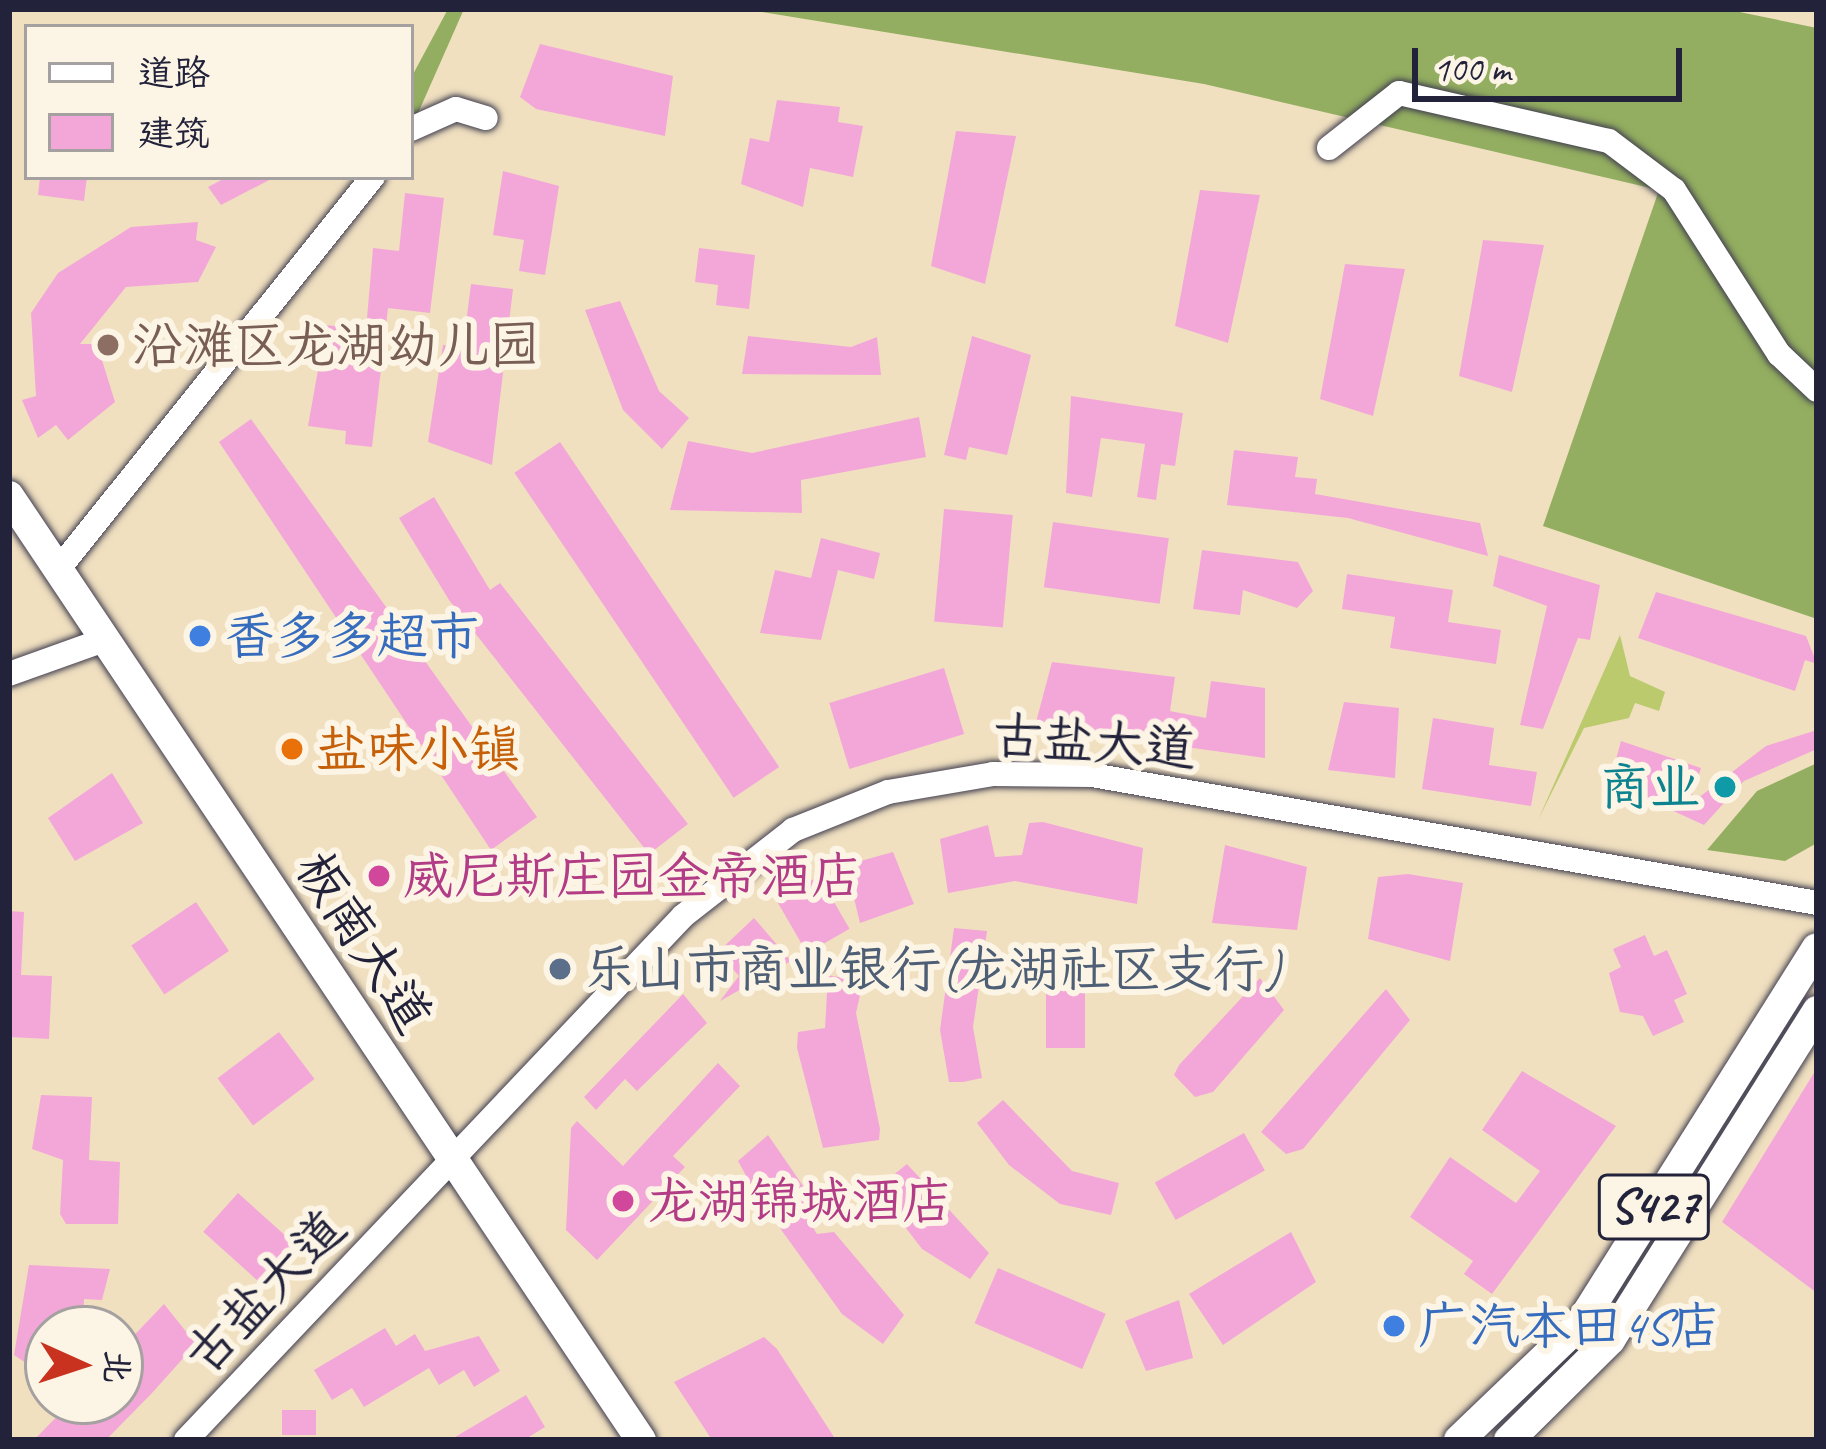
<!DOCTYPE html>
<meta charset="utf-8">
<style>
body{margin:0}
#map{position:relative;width:1826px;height:1449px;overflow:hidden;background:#f0e0c0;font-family:Caveat,"LXGW WenKai TC",sans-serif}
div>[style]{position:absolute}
.green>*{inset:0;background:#baca6c}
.forest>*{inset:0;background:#93ae60}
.building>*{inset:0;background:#f3a7d8;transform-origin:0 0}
.roads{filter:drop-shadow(0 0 3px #413e4f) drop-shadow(0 0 3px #413e4f)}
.minor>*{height:24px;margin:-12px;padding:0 12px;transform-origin:12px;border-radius:12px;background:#fff}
.major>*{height:30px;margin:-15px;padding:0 15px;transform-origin:15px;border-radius:15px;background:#fff}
.dots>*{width:33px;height:33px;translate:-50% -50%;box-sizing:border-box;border:6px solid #fcf5e5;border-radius:50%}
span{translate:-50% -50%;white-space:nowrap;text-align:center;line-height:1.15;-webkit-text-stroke:12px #fcf5e5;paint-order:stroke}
.shield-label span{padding:3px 9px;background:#fcf5e5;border:3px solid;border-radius:9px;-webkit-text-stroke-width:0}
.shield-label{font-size:48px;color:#22223b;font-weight:700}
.education-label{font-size:51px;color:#785e54}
.left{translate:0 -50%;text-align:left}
.shop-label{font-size:51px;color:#366cbe}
.street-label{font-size:51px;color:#22223b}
.food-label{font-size:51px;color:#c56008}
.culture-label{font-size:51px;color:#0d838f}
.right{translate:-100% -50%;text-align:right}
.hotel-label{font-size:51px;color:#b23c85}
.service-label{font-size:51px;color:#4e5e75}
.frame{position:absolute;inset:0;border:12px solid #22223b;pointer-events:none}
.legend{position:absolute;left:24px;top:24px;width:390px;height:156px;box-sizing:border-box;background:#fcf5e5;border:3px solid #a5a1a1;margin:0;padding:15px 21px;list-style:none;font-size:36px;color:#22223b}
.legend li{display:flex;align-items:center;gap:24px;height:60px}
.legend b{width:60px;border:3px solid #a5a1a1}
.north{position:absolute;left:24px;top:1305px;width:120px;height:120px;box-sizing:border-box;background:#fcf5e5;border:3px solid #a5a1a1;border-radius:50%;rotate:93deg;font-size:33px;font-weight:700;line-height:48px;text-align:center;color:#22223b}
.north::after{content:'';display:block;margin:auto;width:42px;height:54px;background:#c8321e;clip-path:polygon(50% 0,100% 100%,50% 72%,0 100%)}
.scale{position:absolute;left:1412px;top:48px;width:270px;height:54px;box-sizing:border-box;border:6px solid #22223b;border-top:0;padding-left:15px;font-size:36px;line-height:42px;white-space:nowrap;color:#22223b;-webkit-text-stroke:9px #fcf5e5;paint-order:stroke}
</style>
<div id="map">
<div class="green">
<div style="clip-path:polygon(1620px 635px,1630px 676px,1665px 692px,1659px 711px,1635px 703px,1629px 718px,1584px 728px,1538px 820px)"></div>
</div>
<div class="forest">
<div style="clip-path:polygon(448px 9px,464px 9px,415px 120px,411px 78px)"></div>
<div style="clip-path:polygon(744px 9px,1725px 9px,1817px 28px,1817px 619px,1543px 526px,1659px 190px,1204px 84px)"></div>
<div style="clip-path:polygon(1817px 763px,1817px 843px,1785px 861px,1707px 850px,1757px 791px)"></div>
</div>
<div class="building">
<div style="clip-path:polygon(540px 44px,673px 76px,665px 136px,536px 109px,520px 97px)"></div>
<div style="clip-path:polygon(777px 100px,840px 107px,838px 122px,863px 126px,853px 177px,810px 168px,803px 207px,741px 184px,750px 138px,769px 142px)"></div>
<div style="clip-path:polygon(956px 131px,1016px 136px,985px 284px,931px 266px)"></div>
<div style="clip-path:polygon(503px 171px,559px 186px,545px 275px,519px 271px,524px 240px,493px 235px)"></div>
<div style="clip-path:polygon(40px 177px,87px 177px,84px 201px,38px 195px)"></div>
<div style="clip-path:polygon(275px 177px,221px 205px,208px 187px,227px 177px)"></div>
<div style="clip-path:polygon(1200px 190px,1260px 195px,1228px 343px,1175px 326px)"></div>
<div style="clip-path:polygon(405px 193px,444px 198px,430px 313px,388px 308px,372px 447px,345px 444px,346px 431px,308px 426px,326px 325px,366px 330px,373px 248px,399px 251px)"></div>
<div style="clip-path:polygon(198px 222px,196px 240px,216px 247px,198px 282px,126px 287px,80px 344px,97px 344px,115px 402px,68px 440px,56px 425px,38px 438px,22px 400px,36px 396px,31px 313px,58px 273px,131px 227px)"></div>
<div style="clip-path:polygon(1483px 240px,1544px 245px,1512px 392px,1459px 376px)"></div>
<div style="clip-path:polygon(699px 248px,755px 255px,749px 309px,716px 305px,718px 285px,695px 282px)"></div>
<div style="clip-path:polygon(1345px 264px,1405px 269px,1373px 416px,1320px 399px)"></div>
<div style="clip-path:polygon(471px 284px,513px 289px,492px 465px,428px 442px,443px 345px,463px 347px)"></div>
<div style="clip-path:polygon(620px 301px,659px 391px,689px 418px,662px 449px,623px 410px,585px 310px)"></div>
<div style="clip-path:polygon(748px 336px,851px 347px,877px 337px,881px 375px,742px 374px)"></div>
<div style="clip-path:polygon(972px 336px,1031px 355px,1007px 455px,969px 447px,966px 460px,944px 455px)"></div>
<div style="clip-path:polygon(1071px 396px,1183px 413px,1175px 466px,1161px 464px,1156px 500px,1137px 497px,1145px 444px,1101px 438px,1092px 497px,1066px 493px)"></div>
<div style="clip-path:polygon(919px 417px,926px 457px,801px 480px,802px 513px,670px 510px,688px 441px,752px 453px)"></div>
<div style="clip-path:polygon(251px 419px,537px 817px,491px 850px,219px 442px)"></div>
<div style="left:560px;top:442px;width:392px;height:55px;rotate:56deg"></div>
<div style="clip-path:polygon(1234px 450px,1298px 457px,1295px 477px,1317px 479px,1315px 494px,1480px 523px,1488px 556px,1348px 518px,1227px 505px)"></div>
<div style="clip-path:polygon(434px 497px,490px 590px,500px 583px,688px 824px,649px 854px,449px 600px,399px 518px)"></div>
<div style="left:944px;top:509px;width:69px;height:113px;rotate:5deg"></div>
<div style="left:1053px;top:522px;width:117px;height:66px;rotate:8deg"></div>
<div style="clip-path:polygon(821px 538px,880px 553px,874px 579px,838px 570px,821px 640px,760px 633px,775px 570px,811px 578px)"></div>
<div style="clip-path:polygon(1202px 550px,1298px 562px,1313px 591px,1297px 608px,1243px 590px,1240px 615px,1193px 609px)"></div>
<div style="clip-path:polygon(1499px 555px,1600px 585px,1590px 640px,1578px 638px,1543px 729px,1520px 725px,1547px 606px,1493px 586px)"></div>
<div style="clip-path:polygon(1347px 574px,1453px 590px,1448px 622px,1501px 630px,1496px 664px,1390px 648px,1395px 617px,1342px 609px)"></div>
<div style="clip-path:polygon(1656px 592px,1806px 636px,1817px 664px,1805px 660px,1795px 691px,1638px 638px)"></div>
<div style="clip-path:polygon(1052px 662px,1175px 677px,1170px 711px,1206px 718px,1211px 681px,1265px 688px,1265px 758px,1035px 726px)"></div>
<div style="left:944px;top:668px;width:69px;height:120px;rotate:73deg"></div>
<div style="clip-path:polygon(1344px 702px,1399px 708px,1395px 778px,1328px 770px)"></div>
<div style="clip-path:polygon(1433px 718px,1494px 728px,1489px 765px,1537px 772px,1531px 806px,1422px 789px)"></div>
<div style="clip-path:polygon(1817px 730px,1817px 749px,1744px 781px,1704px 825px,1610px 782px,1621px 741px,1701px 768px,1689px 805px,1766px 746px)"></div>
<div style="clip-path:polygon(112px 773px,143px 823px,75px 861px,48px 818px)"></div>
<div style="clip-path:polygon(1043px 822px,1143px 848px,1137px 904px,1015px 881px,948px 893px,940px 839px,988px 825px,995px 857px,1022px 855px,1029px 823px)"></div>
<div style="clip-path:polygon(1225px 845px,1307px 867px,1297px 930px,1212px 923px)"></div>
<div style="clip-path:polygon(893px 852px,914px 904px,860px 923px,846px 865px)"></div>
<div style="clip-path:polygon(1408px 874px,1463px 883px,1450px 961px,1368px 939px,1378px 877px)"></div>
<div style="left:819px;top:876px;width:61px;height:49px;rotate:60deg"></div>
<div style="left:196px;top:902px;width:59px;height:78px;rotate:56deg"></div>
<div style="clip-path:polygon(9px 911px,24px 912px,21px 975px,52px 976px,49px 1039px,9px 1037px)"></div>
<div style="clip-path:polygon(754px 918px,791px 961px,720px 1001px,739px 976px,718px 952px)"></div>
<div style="clip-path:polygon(954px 928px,987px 931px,973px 1027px,982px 1078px,963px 1082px,949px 1082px,940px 1030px)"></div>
<div style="clip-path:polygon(1645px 935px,1654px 956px,1667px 950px,1687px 994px,1674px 1000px,1684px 1022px,1653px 1036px,1643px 1016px,1620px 1012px,1609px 973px,1621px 967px,1613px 949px)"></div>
<div style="left:1046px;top:948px;width:39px;height:100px"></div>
<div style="clip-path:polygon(828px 975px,863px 982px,856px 1013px,880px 1129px,879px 1140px,823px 1148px,797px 1048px,798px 1032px,825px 1028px)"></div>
<div style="clip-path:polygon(1260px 978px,1284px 1010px,1213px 1092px,1195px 1097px,1174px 1075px,1179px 1065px)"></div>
<div style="clip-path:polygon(1386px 989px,1410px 1020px,1303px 1149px,1286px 1154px,1261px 1132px)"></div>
<div style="clip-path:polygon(683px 994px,707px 1023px,637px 1091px,625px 1079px,596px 1110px,584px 1097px)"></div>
<div style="left:279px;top:1032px;width:59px;height:77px;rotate:53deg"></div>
<div style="clip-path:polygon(718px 1063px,740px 1086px,673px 1156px,685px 1167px,597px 1260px,566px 1230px,571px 1128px,577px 1121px,623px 1166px)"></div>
<div style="clip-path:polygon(1817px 1068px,1817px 1293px,1722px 1222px)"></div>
<div style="clip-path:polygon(1522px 1071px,1616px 1126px,1492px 1294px,1464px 1274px,1473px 1261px,1410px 1217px,1450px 1157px,1516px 1203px,1540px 1171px,1482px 1130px)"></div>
<div style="clip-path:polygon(41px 1095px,92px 1097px,89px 1160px,120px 1162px,118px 1224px,66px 1224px,60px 1214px,63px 1160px,32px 1149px)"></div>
<div style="clip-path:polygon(1003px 1100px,1072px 1171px,1119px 1183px,1111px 1215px,1060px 1204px,1009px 1165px,977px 1123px)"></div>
<div style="left:1244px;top:1133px;width:43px;height:102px;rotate:61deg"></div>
<div style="clip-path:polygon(768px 1135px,810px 1196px,803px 1211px,817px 1234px,834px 1232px,904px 1315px,883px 1344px,842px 1314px,759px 1199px,738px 1161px)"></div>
<div style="clip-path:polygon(907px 1164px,989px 1253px,970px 1279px,922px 1249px,876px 1189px)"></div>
<div style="left:238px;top:1193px;width:79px;height:52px;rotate:42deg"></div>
<div style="clip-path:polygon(1291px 1232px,1316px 1282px,1223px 1345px,1189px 1294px)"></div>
<div style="clip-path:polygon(29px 1265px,110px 1269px,102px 1300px,84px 1299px,83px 1326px,48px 1329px,48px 1359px,32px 1367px,14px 1355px)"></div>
<div style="left:998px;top:1268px;width:117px;height:60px;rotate:23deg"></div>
<div style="clip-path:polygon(1179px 1300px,1193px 1358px,1146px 1371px,1125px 1321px)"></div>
<div style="clip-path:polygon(164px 1304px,196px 1344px,152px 1393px,106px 1440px,34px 1440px,72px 1401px,120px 1401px,120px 1350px)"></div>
<div style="clip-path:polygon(385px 1328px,396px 1346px,415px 1334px,425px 1351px,479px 1336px,500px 1371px,474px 1387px,464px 1370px,439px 1385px,429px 1368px,364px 1407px,352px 1388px,332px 1400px,314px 1370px)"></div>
<div style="clip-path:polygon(764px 1337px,777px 1349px,836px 1440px,712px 1440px,674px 1382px)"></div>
<div style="clip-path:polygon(526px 1395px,545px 1427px,524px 1440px,450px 1440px)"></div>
<div style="left:282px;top:1410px;width:34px;height:25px"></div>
</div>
<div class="roads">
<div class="minor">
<div style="left:411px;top:129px;width:49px;rotate:-24deg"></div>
<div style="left:456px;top:109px;width:31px;rotate:17deg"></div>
<div style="left:1329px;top:148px;width:89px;rotate:-38.2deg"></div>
<div style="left:1399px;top:93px;width:215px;rotate:12.9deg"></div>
<div style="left:1609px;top:141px;width:81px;rotate:37deg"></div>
<div style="left:1674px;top:190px;width:195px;rotate:57.4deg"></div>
<div style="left:1779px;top:354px;width:52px;rotate:43.5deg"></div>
<div style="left:61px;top:566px;width:499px;rotate:-51.3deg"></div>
<div style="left:9px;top:674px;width:104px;rotate:-19.7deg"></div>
<div style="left:186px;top:1440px;width:722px;rotate:-46.51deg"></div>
<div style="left:683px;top:916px;width:140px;rotate:-38deg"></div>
<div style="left:793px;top:830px;width:102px;rotate:-21.8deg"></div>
<div style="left:888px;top:792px;width:107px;rotate:-9.7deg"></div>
<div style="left:993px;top:774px;width:99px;rotate:0.6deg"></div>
<div style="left:1092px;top:775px;width:736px;rotate:10.01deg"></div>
</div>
<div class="major">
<div style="left:9px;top:496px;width:1136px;rotate:56.2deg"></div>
<div style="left:1459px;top:1440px;width:168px;rotate:-43.8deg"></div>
<div style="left:1580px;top:1324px;width:444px;rotate:-57.8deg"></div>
<div style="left:1509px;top:1440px;width:142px;rotate:-44.7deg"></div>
<div style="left:1610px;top:1340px;width:389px;rotate:-57.8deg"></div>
</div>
</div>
<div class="dots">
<div style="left:108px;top:345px;background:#8d6e63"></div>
<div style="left:200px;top:636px;background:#3f7fe0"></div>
<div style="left:292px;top:749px;background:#e8710a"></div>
<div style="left:1725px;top:787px;background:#0f9aa8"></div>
<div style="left:379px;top:876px;background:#d1479c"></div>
<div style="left:560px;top:969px;background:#5c6f8a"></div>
<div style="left:623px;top:1201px;background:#d1479c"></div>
<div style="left:1394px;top:1326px;background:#3f7fe0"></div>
</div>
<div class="shield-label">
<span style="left:1654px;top:1207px">S427</span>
</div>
<div class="education-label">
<span class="left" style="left:132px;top:345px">沿滩区龙湖幼儿园</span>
</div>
<div class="shop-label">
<span class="left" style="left:224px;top:636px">香多多超市</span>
<span class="left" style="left:1418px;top:1326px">广汽本田4S店</span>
</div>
<div class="street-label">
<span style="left:1094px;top:742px;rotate:4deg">古盐大道</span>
<span style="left:364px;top:942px;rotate:57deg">板南大道</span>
<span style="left:265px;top:1292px;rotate:-46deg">古盐大道</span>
</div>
<div class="food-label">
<span class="left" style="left:316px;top:749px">盐味小镇</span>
</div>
<div class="culture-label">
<span class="right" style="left:1701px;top:787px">商业</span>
</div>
<div class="hotel-label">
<span class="left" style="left:403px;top:876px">威尼斯庄园金帝酒店</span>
<span class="left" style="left:647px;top:1201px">龙湖锦城酒店</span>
</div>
<div class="service-label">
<span class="left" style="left:584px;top:969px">乐山市商业银行(龙湖社区支行)</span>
</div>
<div class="frame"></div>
<ul class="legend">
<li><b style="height:15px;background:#fff"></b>道路</li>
<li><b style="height:33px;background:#f3a7d8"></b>建筑</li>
</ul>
<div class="north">北</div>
<div class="scale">100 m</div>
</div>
